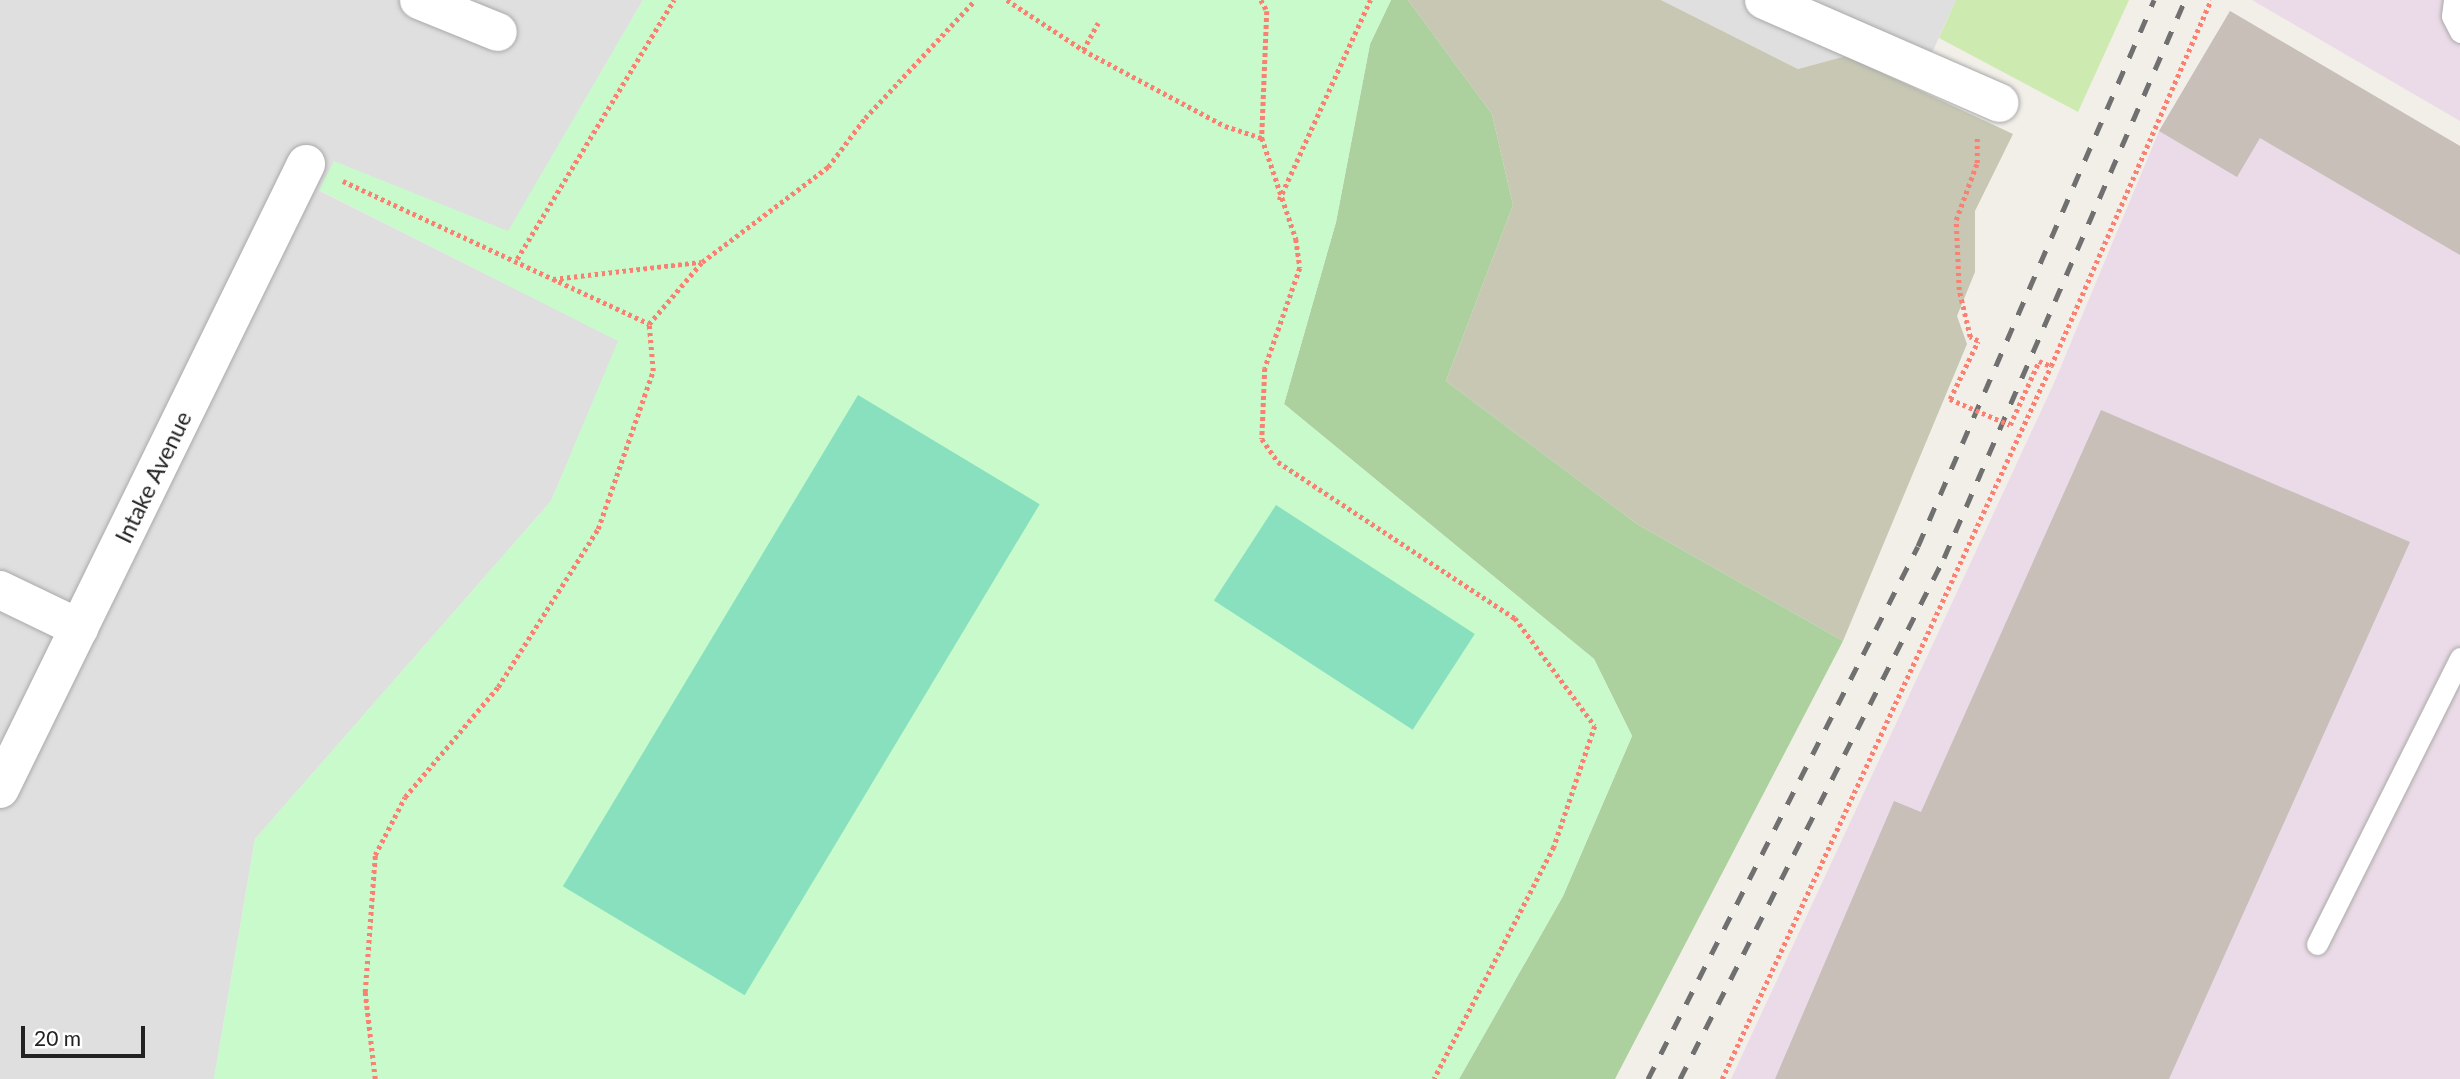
<!DOCTYPE html>
<style>
body{margin:0}
#map{position:relative;width:2460px;height:1079px;overflow:hidden;background:#f2efe9;font-family:Lato,sans-serif}
div>[style]{position:absolute}
.residential>*{inset:0;background:#e0dfdf}
.industrial>*{inset:0;background:#ebdbe8}
.construction>*{inset:0;background:#c7c7b4}
.grass>*{inset:0;background:#cdebb0}
.forest>*{inset:0;background:#add19e}
.park>*{inset:0;background:#c8facc}
.pitch>*{inset:0;background:#88e0be;transform-origin:0 0}
.building>*{inset:0;background:#c7bfb8}
.path>*{height:4.5px;margin-top:-2.25px;transform-origin:0;background:repeating-linear-gradient(90deg,#fa8072 0 3.5px,transparent 0 7px)}
.roads{filter:drop-shadow(0 0 2px #a9a9a9) drop-shadow(0 0 2px #a9a9a9)}
.service>*{height:21px;margin:-10.5px;padding:0 10.5px;transform-origin:10.5px;border-radius:10.5px;background:#fff}
.minor>*{height:38px;margin:-19px;padding:0 19px;transform-origin:19px;border-radius:19px;background:#fff}
.rail>*{height:5px;margin-top:-2.5px;transform-origin:0;background:repeating-linear-gradient(90deg,#707070 0 14px,transparent 0 28px)}
.path-bridge>*{height:4.5px;margin-top:-2.25px;transform-origin:0;background:repeating-linear-gradient(90deg,#fa8072 0 3.5px,transparent 0 7px)}
span{translate:-50% -50%;white-space:nowrap;text-align:center;line-height:1.15;-webkit-text-stroke:7px #fff;paint-order:stroke}
.street-label{font-size:23px;color:#222}
.scale{position:absolute;left:21px;top:1026px;width:124px;height:32px;box-sizing:border-box;border:4px solid #222;border-top:0;padding-left:9px;font-size:21px;line-height:24px;white-space:nowrap;color:#222;-webkit-text-stroke:5px #fff;paint-order:stroke}
</style>
<div id="map">
<div class="residential">
<div style="clip-path:polygon(0 0,643px 0,508px 232px,335px 162px,320px 191px,619px 341px,551px 501px,255px 839px,214px 1079px,0 1079px)"></div>
<div style="clip-path:polygon(1661px 0,1956px 0,1916px 88px,1846px 56px,1798px 69px)"></div>
</div>
<div class="industrial">
<div style="clip-path:polygon(2252px 0,2460px 0,2460px 121px)"></div>
<div style="clip-path:polygon(2230px 11px,2460px 146px,2460px 1079px,1731px 1079px,2054px 383px,2159px 131px)"></div>
</div>
<div class="construction">
<div style="clip-path:polygon(1408px 0,1661px 0,1798px 69px,1846px 56px,2013px 134px,1975px 211px,1975px 272px,1957px 316px,1967px 344px,1843px 641px,1637px 524px,1446px 381px,1513px 205px,1492px 114px)"></div>
</div>
<div class="grass">
<div style="clip-path:polygon(1956px 0,2129px 0,2078px 112px,1939px 38px)"></div>
</div>
<div class="forest">
<div style="clip-path:polygon(1391px 0,1408px 0,1492px 114px,1513px 205px,1446px 381px,1637px 524px,1843px 641px,1615px 1079px,1459px 1079px,1563px 896px,1632px 736px,1594px 659px,1284px 404px,1336px 222px,1370px 44px)"></div>
</div>
<div class="park">
<div style="clip-path:polygon(643px 0,1391px 0,1370px 44px,1336px 222px,1284px 404px,1594px 659px,1632px 736px,1563px 896px,1459px 1079px,214px 1079px,255px 839px,551px 501px,618px 341px,319px 190px,334px 161px,508px 231px)"></div>
</div>
<div class="pitch">
<div style="left:858px;top:395px;width:212px;height:573px;rotate:31deg"></div>
<div style="left:1276px;top:505px;width:237px;height:114px;rotate:33deg"></div>
</div>
<div class="building">
<div style="clip-path:polygon(2230px 11px,2460px 146px,2460px 255px,2260px 138px,2237px 177px,2159px 131px)"></div>
<div style="clip-path:polygon(2101px 410px,2410px 542px,2169px 1079px,1775px 1079px,1894px 801px,1921px 812px)"></div>
</div>
<div class="path">
<div style="left:1007px;top:0;width:91px;rotate:33.3deg"></div>
<div style="left:1083px;top:50px;width:161px;rotate:28.2deg"></div>
<div style="left:1225px;top:126px;width:39px;rotate:18deg"></div>
<div style="left:1261px;top:0;width:13px;rotate:61deg"></div>
<div style="left:1267px;top:11px;width:127px;rotate:92.3deg"></div>
<div style="left:1262px;top:138px;width:107px;rotate:71.4deg"></div>
<div style="left:1296px;top:239px;width:29px;rotate:82deg"></div>
<div style="left:1300px;top:268px;width:106px;rotate:109.3deg"></div>
<div style="left:1265px;top:368px;width:71px;rotate:92.4deg"></div>
<div style="left:1262px;top:439px;width:28px;rotate:55deg"></div>
<div style="left:1278px;top:462px;width:284px;rotate:33.4deg"></div>
<div style="left:1515px;top:618px;width:134px;rotate:53.5deg"></div>
<div style="left:1595px;top:726px;width:128px;rotate:108.7deg"></div>
<div style="left:1554px;top:847px;width:261px;rotate:117.3deg"></div>
<div style="left:1083px;top:50px;width:31px;rotate:-61deg"></div>
<div style="left:343px;top:181px;width:338px;rotate:25deg"></div>
<div style="left:1279px;top:200px;width:220px;rotate:-65.5deg"></div>
<div style="left:517px;top:259px;width:303px;rotate:-58.8deg"></div>
<div style="left:553px;top:279px;width:149px;rotate:-6.6deg"></div>
<div style="left:1950px;top:399px;width:64px;rotate:-64.2deg"></div>
<div style="left:1978px;top:341px;width:9px;rotate:-153deg"></div>
<div style="left:1970px;top:337px;width:48px;rotate:-103.2deg"></div>
<div style="left:1959px;top:290px;width:70px;rotate:-92.5deg"></div>
<div style="left:1956px;top:220px;width:61px;rotate:-69.8deg"></div>
<div style="left:1977px;top:163px;width:27px;rotate:-90deg"></div>
<div style="left:2010px;top:425px;width:70px;rotate:-65.6deg"></div>
<div style="left:2039px;top:361px;width:13px;rotate:23deg"></div>
<div style="left:375px;top:1079px;width:88px;rotate:-96.6deg"></div>
<div style="left:365px;top:992px;width:137px;rotate:-85.8deg"></div>
<div style="left:375px;top:855px;width:65px;rotate:-62.7deg"></div>
<div style="left:405px;top:797px;width:144px;rotate:-49.8deg"></div>
<div style="left:498px;top:687px;width:187px;rotate:-57.7deg"></div>
<div style="left:598px;top:529px;width:167px;rotate:-70.8deg"></div>
<div style="left:653px;top:371px;width:47px;rotate:-94.9deg"></div>
<div style="left:649px;top:324px;width:82px;rotate:-49.5deg"></div>
<div style="left:702px;top:262px;width:158px;rotate:-37deg"></div>
<div style="left:828px;top:167px;width:61px;rotate:-52.9deg"></div>
<div style="left:865px;top:118px;width:161px;rotate:-47deg"></div>
<div style="left:1722px;top:1079px;width:785px;rotate:-65.23deg"></div>
<div style="left:2051px;top:366px;width:399px;rotate:-66.4deg"></div>
</div>
<div class="roads">
<div class="service">
<div style="left:2454px;top:0;width:16px;rotate:97deg"></div>
<div style="left:2452px;top:16px;width:18px;rotate:63deg"></div>
<div style="left:2317px;top:944px;width:320px;rotate:-63.4deg"></div>
</div>
<div class="minor">
<div style="left:419px;top:0;width:85px;rotate:22.1deg"></div>
<div style="left:1764px;top:0;width:257px;rotate:23.6deg"></div>
<div style="left:0;top:590px;width:88px;rotate:25.7deg"></div>
<div style="left:0;top:789px;width:696px;rotate:-63.91deg"></div>
</div>
</div>
<div class="rail">
<div style="left:1648px;top:1079px;width:597px;rotate:-63.13deg"></div>
<div style="left:1918px;top:546px;width:595px;rotate:-66.62deg"></div>
<div style="left:1680px;top:1079px;width:584px;rotate:-63.13deg"></div>
<div style="left:1944px;top:558px;width:608px;rotate:-66.64deg"></div>
</div>
<div class="path-bridge">
<div style="left:1950px;top:399px;width:65px;rotate:23.4deg"></div>
</div>
<div class="street-label">
<span style="left:153px;top:477px;rotate:-64deg">Intake Avenue</span>
</div>
<div class="scale">20 m</div>
</div>
